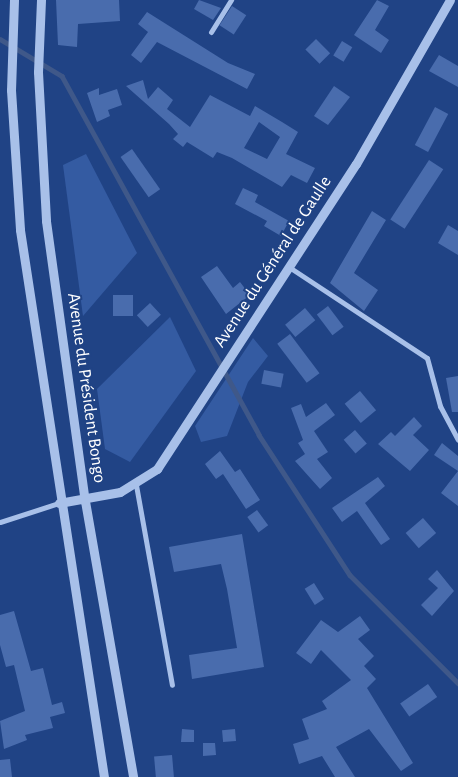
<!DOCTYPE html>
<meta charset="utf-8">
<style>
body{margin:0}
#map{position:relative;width:458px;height:777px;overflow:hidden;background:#204385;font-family:"Alegreya Sans",sans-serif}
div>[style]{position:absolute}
.green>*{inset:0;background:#345ba2}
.stream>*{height:4.5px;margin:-2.25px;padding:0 2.25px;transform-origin:2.25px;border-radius:2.25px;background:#3f5889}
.building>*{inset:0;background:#496cad;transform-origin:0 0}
.minor>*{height:5px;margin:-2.5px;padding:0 2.5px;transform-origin:2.5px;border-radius:2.5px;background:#a8c0e9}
.tertiary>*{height:9px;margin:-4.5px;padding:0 4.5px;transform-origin:4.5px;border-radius:4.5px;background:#a8c0e9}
span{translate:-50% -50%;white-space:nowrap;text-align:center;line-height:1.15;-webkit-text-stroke:4px #204385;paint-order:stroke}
.street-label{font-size:18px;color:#fff}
</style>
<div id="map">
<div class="green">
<div style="clip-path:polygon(86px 154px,137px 253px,83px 316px,63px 165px)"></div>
<div style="clip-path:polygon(170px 317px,196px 371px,130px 462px,105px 449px,97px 389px)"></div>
<div style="clip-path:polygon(253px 338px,268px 356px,248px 382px,227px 436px,201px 442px,195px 426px)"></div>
</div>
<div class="stream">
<div style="left:0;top:39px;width:72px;rotate:30.8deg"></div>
<div style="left:62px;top:76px;width:409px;rotate:61.2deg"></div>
<div style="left:259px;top:435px;width:167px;rotate:57deg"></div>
<div style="left:350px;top:575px;width:153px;rotate:45deg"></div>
</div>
<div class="building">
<div style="clip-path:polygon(56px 0,119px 0,120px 21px,78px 24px,77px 47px,58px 45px)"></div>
<div style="clip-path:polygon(199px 0,221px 8px,213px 20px,194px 9px)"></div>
<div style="clip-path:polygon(377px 0,389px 6px,375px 30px,389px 40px,381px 53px,354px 35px)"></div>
<div style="left:232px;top:6px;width:17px;height:23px;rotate:33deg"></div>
<div style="clip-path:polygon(147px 12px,228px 63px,255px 74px,247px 89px,157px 42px,141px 63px,131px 55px,148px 32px,138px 24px)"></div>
<div style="left:316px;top:39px;width:20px;height:15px;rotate:45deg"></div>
<div style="left:342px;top:41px;width:12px;height:17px;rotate:31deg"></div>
<div style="clip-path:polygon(439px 55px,458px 66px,458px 87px,429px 71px)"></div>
<div style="clip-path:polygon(evenodd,143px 80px,148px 99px,158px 87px,173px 100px,167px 109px,190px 127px,210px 95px,250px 116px,255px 106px,282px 122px,298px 132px,286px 154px,315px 168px,307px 183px,291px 175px,282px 187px,232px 158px,217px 152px,213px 158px,187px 142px,183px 147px,173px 139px,178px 134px,169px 124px,126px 86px,143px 80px,259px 122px,280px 137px,267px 159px,244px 148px,259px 122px)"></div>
<div style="clip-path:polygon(334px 86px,350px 97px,328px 125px,314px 116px)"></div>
<div style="clip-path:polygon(99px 88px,99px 95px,117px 89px,122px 105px,108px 110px,110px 116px,97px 122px,87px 93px)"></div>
<div style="left:435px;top:107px;width:15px;height:43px;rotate:28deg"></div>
<div style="left:132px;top:149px;width:49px;height:14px;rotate:55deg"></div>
<div style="left:429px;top:160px;width:17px;height:71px;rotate:33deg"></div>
<div style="clip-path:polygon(243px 188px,258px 195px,255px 202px,289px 221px,281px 236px,264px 226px,267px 221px,235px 204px)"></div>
<div style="clip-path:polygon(372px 211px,386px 220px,354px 273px,378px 290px,364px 311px,330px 283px)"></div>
<div style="clip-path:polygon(448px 225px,458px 231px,458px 255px,438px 243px)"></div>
<div style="clip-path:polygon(217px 266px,233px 288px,240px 282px,250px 295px,226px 314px,201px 277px)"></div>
<div style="left:113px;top:295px;width:20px;height:21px"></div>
<div style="left:150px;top:303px;width:16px;height:18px;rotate:47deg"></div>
<div style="left:328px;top:306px;width:26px;height:14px;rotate:53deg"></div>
<div style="left:305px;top:308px;width:16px;height:26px;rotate:50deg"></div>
<div style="left:290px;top:334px;width:49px;height:16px;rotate:53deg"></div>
<div style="left:264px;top:370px;width:20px;height:14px;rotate:11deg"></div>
<div style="clip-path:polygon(458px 376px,458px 412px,452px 412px,446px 378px)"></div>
<div style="left:360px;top:391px;width:25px;height:20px;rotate:50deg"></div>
<div style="clip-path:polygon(326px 403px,335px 415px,314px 431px,328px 452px,317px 459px,332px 478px,320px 489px,295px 461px,305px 454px,298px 443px,303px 440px,291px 408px,301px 404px,306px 417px)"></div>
<div style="clip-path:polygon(414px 417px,422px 426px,413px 435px,429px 450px,410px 471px,378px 444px,391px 432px,395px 436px)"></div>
<div style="left:355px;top:430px;width:18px;height:15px;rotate:49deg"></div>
<div style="clip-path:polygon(442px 443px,458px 456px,458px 506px,441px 493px,458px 471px,434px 455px)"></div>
<div style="clip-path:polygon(220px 451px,235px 472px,240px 469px,260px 500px,246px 509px,223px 474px,216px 479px,205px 464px)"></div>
<div style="clip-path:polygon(378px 477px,385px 486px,365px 503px,390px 539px,381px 545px,357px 511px,342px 522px,332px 508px)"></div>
<div style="left:257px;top:510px;width:19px;height:12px;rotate:54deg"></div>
<div style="left:423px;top:518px;width:20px;height:23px;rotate:49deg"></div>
<div style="clip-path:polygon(242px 534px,264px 667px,192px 679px,189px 655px,237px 648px,227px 589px,221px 564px,174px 572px,169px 547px)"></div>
<div style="clip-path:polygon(437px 570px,454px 591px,432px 616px,421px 605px,438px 588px,428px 579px)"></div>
<div style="left:314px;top:583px;width:19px;height:11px;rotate:58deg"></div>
<div style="clip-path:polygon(14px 611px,31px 671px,43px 668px,52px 705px,62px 702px,65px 713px,50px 717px,53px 728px,25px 735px,27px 740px,4px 749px,0 721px,25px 711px,14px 665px,6px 667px,0 645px,0 615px)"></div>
<div style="clip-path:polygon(360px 616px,370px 630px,358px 639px,374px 656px,364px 666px,376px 679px,367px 688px,413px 763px,401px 771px,369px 729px,336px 747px,355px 777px,335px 777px,322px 756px,299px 764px,293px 744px,309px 739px,302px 719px,327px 709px,322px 701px,351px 680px,321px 650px,311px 664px,296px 653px,321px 620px,338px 632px)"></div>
<div style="left:428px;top:684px;width:16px;height:34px;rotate:55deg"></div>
<div style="clip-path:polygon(182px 729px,194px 730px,194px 742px,181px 742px)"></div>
<div style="left:235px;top:729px;width:12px;height:13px;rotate:85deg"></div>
<div style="clip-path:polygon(203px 743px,215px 743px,216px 755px,203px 756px)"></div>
<div style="left:172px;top:755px;width:22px;height:18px;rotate:85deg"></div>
<div style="clip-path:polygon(10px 759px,12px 777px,0 777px,0 760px)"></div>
</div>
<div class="minor">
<div style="left:211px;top:32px;width:38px;rotate:-58deg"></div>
<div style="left:289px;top:267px;width:165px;rotate:33.4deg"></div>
<div style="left:427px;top:358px;width:50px;rotate:74.8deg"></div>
<div style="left:440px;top:406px;width:38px;rotate:62deg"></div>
<div style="left:136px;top:485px;width:203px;rotate:79.8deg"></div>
<div style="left:0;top:522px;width:62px;rotate:-17.9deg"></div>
</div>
<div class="tertiary">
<div style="left:14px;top:0;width:90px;rotate:91.9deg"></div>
<div style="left:11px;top:90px;width:140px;rotate:86.3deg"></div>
<div style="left:20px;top:230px;width:553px;rotate:81.27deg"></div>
<div style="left:41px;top:0;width:72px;rotate:92.4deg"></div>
<div style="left:38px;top:72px;width:149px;rotate:86.9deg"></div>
<div style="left:46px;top:221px;width:283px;rotate:82.1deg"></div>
<div style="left:85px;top:501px;width:280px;rotate:80.1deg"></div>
<div style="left:59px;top:503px;width:62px;rotate:-10.2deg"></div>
<div style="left:120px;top:492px;width:44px;rotate:-31.9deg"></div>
<div style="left:157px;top:469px;width:364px;rotate:-56.9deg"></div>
<div style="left:356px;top:164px;width:189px;rotate:-60.2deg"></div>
</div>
<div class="street-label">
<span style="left:273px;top:262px;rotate:-57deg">Avenue du Général de Gaulle</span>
<span style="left:86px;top:388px;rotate:82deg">Avenue du Président Bongo</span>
</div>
</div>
